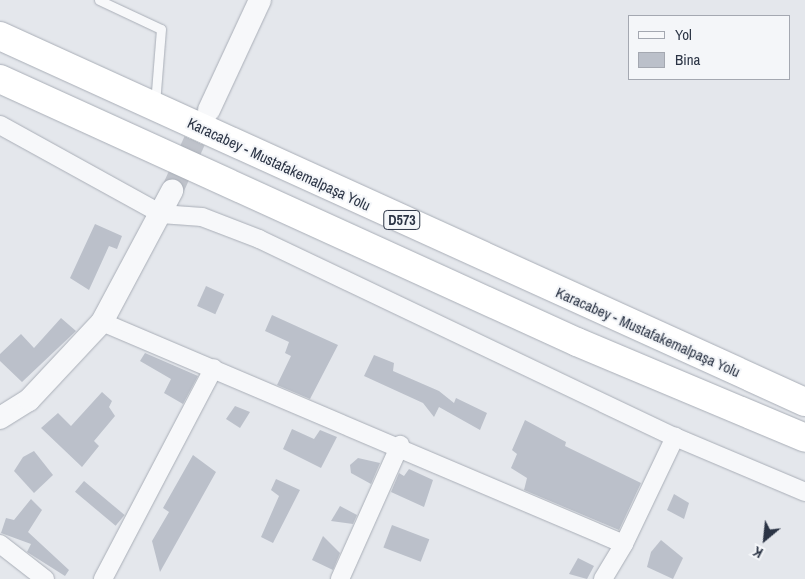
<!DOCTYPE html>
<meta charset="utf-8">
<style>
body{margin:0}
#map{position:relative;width:805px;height:579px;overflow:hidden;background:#e4e7ec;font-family:"Archivo Narrow",sans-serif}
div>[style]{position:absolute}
.building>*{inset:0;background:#bbc0ca;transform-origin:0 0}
.tertiary-tunnel>*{height:22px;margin-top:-11px;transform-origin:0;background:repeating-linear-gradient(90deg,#bfc3cb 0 22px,transparent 0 33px)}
.roads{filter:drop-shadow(0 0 1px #a9aeb7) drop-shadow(0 0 1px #a9aeb7)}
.service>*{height:9px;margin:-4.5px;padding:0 4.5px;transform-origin:4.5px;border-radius:4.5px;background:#f7f8fa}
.minor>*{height:18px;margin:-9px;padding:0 9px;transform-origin:9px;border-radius:9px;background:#f7f8fa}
.tertiary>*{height:22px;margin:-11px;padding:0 11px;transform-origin:11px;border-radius:11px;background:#f7f8fa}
.trunk>*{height:28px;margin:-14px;padding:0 14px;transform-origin:14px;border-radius:14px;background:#fff}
span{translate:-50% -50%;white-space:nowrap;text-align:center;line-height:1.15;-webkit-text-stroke:4px #f4f6f9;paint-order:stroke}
.shield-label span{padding:1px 4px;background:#f4f6f9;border:1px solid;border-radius:4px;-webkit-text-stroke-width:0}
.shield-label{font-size:14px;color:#2b3445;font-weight:700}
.street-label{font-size:15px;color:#2b3445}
.legend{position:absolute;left:628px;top:15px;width:162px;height:65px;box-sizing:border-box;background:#f4f6f9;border:1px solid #a4a8b1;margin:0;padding:6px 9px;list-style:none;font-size:15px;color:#2b3445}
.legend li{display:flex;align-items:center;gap:10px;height:25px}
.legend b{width:25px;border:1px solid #a4a8b1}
.north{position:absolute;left:740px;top:514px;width:50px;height:50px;-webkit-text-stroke:4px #f4f6f9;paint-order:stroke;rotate:208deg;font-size:14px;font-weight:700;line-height:20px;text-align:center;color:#2b3445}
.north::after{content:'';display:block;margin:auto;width:18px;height:22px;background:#2b3445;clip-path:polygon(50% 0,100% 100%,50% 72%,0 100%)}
</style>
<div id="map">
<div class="building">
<div style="clip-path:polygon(95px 224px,122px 236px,117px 249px,109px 246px,89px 290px,70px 278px)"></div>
<div style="left:206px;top:286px;width:20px;height:22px;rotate:24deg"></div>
<div style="clip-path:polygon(272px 315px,338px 345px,310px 399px,277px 385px,291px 356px,285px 353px,289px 342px,265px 331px)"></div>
<div style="clip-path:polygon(61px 318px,76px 331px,22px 382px,0 361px,0 354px,21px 334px,34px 348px)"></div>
<div style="clip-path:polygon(145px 353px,198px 376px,183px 404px,164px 393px,171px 379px,140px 361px)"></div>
<div style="clip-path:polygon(374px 355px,394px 363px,393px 371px,439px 391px,454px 403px,456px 398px,487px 413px,480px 430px,439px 407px,434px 417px,423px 403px,364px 376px)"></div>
<div style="clip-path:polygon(102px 392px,112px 401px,109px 407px,115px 416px,94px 441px,99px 446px,82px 467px,41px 428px,58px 413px,71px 426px)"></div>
<div style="clip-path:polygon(235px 406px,250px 412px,240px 428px,226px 419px)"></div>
<div style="clip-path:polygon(525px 420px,566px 442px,565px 446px,641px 483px,619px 530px,524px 490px,527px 478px,511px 468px,517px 454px,512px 450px)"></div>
<div style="clip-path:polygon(292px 429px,314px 439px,320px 430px,337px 437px,321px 468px,283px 449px)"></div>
<div style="clip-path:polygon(34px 451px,53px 475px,34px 493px,14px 471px,23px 457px)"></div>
<div style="clip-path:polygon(193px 455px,216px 472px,160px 572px,152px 541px,169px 512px,163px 508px)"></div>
<div style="clip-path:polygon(358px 458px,380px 463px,371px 484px,351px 473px,350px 465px)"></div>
<div style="clip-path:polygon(409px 469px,433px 480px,424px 507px,391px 492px,399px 473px,404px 476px)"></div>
<div style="clip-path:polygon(276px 479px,300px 490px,273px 543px,261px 537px,279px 496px,271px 490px)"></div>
<div style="left:84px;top:481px;width:53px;height:14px;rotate:40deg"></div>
<div style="clip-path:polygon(674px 494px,689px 503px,684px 519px,667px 510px)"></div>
<div style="clip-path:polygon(31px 499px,42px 510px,28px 532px,69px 570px,65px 576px,27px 552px,31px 544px,1px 533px,6px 518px,14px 520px)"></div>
<div style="clip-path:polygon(340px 506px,357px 515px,353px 524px,331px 521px)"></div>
<div style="left:392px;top:525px;width:40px;height:24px;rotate:21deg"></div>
<div style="clip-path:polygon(323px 536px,340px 553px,333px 570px,312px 560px)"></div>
<div style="clip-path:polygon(661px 540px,683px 558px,673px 579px,647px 567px,651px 552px)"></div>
<div style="clip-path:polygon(578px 558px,594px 566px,587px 579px,569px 574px)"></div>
</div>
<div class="tertiary-tunnel">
<div style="left:172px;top:191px;width:88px;rotate:-65.8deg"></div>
</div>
<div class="roads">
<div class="service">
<div style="left:99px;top:0;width:68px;rotate:25.1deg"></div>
<div style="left:161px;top:29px;width:75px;rotate:94.6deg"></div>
</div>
<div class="minor">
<div style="left:0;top:125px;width:184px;rotate:28.9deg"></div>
<div style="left:161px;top:214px;width:41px;rotate:4.2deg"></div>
<div style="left:202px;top:217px;width:61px;rotate:21.1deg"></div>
<div style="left:259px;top:239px;width:461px;rotate:25.5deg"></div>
<div style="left:675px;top:437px;width:141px;rotate:22.9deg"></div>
<div style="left:102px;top:322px;width:567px;rotate:23.04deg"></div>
<div style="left:0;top:544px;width:57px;rotate:37.9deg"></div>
<div style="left:103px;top:579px;width:238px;rotate:-62.3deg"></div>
<div style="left:340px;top:579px;width:147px;rotate:-65.9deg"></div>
<div style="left:603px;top:579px;width:41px;rotate:-59deg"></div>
<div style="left:624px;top:544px;width:119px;rotate:-64.5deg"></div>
</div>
<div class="tertiary">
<div style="left:209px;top:110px;width:121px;rotate:-65.1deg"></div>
<div style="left:0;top:418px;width:34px;rotate:-32deg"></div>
<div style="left:29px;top:400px;width:107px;rotate:-46.9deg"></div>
<div style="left:102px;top:322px;width:149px;rotate:-61.9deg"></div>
</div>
<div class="trunk">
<div style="left:0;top:36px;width:884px;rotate:24.45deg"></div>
<div style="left:0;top:79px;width:634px;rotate:24.5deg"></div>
<div style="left:577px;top:342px;width:247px;rotate:22.8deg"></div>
</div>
</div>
<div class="shield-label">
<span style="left:402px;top:220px">D573</span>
</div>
<div class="street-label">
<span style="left:279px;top:164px;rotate:25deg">Karacabey - Mustafakemalpaşa Yolu</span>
<span style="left:648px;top:332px;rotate:24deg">Karacabey - Mustafakemalpaşa Yolu</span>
</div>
<ul class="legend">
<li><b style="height:6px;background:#f7f8fa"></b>Yol</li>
<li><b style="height:14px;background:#bbc0ca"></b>Bina</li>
</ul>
<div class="north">K</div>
</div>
